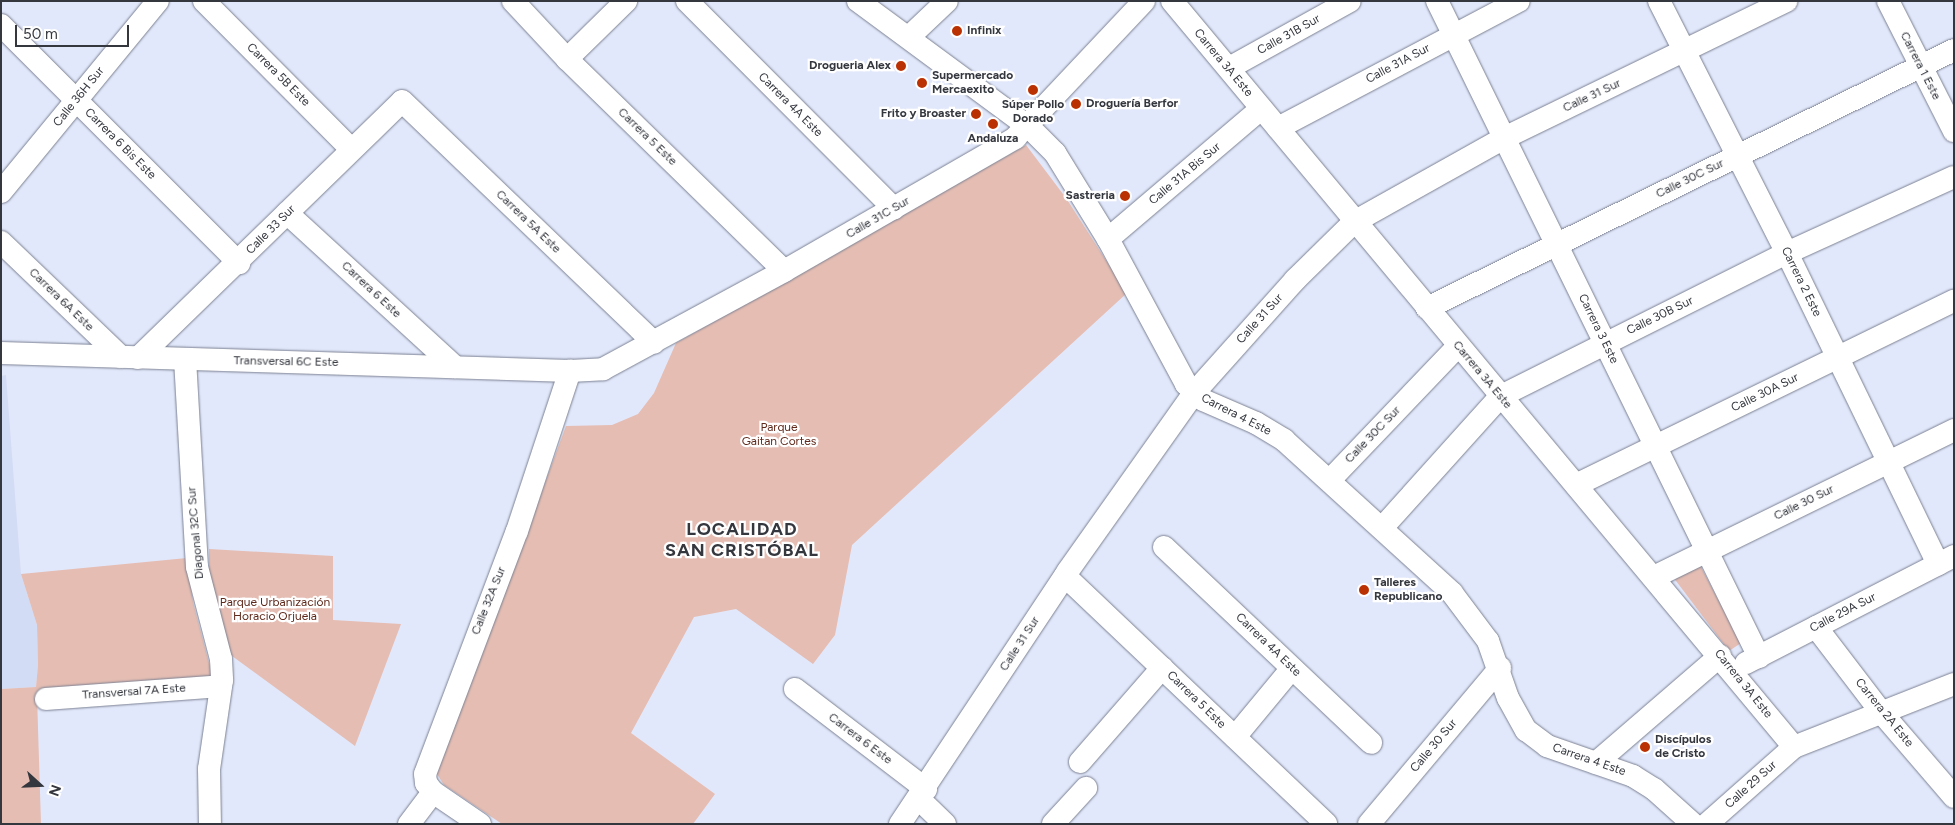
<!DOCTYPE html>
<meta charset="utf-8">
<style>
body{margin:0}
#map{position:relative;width:1955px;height:825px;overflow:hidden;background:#e2e8fb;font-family:Figtree,sans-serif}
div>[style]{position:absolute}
.built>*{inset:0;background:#d3dcf5}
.green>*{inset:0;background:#e5bdb3}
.roads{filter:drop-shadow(0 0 1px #7b8192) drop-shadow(0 0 1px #7b8192)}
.minor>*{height:22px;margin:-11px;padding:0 11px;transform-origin:11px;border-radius:11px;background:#fff}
.dots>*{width:14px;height:14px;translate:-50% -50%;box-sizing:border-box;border:2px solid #fff;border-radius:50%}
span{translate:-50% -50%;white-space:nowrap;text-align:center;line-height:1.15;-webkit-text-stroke:4.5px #fff;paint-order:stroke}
.poi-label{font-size:12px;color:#34373e;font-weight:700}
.left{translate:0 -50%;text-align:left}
.right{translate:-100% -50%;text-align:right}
.street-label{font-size:12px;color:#34373e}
.park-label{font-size:12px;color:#5f2a1c}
.district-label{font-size:18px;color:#34373e;font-weight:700;letter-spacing:1px}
.frame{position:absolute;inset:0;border:2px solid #34373e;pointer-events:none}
.north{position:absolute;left:15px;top:760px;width:50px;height:50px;-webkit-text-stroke:4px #fff;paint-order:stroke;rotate:110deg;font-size:14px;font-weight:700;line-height:20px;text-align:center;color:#34373e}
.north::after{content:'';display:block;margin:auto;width:18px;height:22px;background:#34373e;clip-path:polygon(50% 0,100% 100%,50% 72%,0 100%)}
.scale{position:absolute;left:15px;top:25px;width:114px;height:22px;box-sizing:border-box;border:2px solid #34373e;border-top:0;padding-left:6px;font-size:15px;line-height:18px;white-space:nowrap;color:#34373e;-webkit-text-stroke:4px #fff;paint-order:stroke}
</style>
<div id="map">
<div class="built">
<div style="clip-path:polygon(6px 375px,21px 574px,37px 625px,38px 665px,36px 687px,1px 689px,1px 376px)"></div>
</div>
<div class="green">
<div style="clip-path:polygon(1026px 145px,1066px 198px,1127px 293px,852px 545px,835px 635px,813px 664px,736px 609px,694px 617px,631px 733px,715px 794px,693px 824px,502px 824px,444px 785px,437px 774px,566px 426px,612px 425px,638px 414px,654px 393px,676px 343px)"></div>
<div style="clip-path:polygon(209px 549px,333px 556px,333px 620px,401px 624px,355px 746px,232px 656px,209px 592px)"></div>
<div style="clip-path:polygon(187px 558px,193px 602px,213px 678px,37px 696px,41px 824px,1px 824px,1px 689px,36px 687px,38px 665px,37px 625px,21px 574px)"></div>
<div style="clip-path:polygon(1700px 565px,1741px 643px,1729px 651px,1673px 577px)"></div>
</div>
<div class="roads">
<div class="minor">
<div style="left:204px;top:1px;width:209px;rotate:45.2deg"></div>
<div style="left:513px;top:1px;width:79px;rotate:47deg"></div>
<div style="left:567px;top:59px;width:303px;rotate:44.3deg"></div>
<div style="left:687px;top:1px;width:293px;rotate:45.1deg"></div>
<div style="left:858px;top:1px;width:212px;rotate:36.4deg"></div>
<div style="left:1029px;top:127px;width:37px;rotate:45deg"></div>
<div style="left:1055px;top:153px;width:101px;rotate:58.4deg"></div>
<div style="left:1108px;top:239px;width:165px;rotate:61.7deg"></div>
<div style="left:1186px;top:384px;width:23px;rotate:43deg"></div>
<div style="left:1203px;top:400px;width:58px;rotate:23.5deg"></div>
<div style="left:1256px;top:423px;width:33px;rotate:31deg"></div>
<div style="left:1284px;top:440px;width:227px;rotate:42.3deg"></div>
<div style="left:1452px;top:593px;width:60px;rotate:53.1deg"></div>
<div style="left:1488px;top:641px;width:60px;rotate:70.7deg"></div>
<div style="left:1508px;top:698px;width:37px;rotate:61deg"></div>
<div style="left:1526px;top:730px;width:26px;rotate:37deg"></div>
<div style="left:1547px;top:746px;width:91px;rotate:19.2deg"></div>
<div style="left:1633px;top:776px;width:25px;rotate:32deg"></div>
<div style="left:1654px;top:789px;width:52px;rotate:41.9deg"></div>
<div style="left:1172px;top:1px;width:971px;rotate:50.18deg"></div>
<div style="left:1437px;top:1px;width:731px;rotate:63.86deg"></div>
<div style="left:1659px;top:1px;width:283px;rotate:63.1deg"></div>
<div style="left:1787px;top:253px;width:346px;rotate:64.1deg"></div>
<div style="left:1888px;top:1px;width:146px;rotate:63.1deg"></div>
<div style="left:1px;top:25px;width:337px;rotate:45deg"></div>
<div style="left:909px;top:37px;width:52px;rotate:-43.5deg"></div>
<div style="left:567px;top:59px;width:83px;rotate:-44.5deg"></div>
<div style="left:1229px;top:68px;width:138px;rotate:-29deg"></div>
<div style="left:1278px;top:128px;width:272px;rotate:-27.8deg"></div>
<div style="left:1px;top:192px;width:247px;rotate:-50.6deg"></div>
<div style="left:287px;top:213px;width:228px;rotate:42.5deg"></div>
<div style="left:1108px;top:239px;width:201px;rotate:-40.4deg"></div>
<div style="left:1px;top:242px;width:166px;rotate:43.8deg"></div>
<div style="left:1427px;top:308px;width:587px;rotate:-26.08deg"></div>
<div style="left:1px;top:353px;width:569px;rotate:1.81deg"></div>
<div style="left:570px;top:371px;width:33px;rotate:-3deg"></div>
<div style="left:603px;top:369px;width:206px;rotate:-28.4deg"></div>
<div style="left:784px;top:271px;width:267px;rotate:-29.9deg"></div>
<div style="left:1015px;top:138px;width:188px;rotate:-46.7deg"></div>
<div style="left:138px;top:358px;width:368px;rotate:-44.2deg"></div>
<div style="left:402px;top:101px;width:349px;rotate:43.8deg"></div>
<div style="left:185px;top:359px;width:208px;rotate:86.7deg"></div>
<div style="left:197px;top:567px;width:95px;rotate:75.4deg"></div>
<div style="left:221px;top:659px;width:21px;rotate:87deg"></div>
<div style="left:222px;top:680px;width:90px;rotate:98.3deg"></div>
<div style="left:209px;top:769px;width:55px;rotate:89deg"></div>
<div style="left:1330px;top:480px;width:185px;rotate:-46.3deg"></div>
<div style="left:1576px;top:485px;width:420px;rotate:-26deg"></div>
<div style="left:1382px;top:528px;width:178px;rotate:-48deg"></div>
<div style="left:1501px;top:396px;width:320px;rotate:-26.6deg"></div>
<div style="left:1787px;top:253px;width:183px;rotate:-24.5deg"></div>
<div style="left:1164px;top:547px;width:285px;rotate:43.4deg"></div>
<div style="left:1065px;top:576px;width:360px;rotate:43.5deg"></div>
<div style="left:1654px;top:577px;width:334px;rotate:-26.1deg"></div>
<div style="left:1816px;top:627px;width:107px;rotate:52.6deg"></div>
<div style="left:1881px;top:712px;width:112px;rotate:49.3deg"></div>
<div style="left:1746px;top:663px;width:234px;rotate:-27.2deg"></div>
<div style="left:795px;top:689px;width:165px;rotate:37.4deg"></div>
<div style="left:46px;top:699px;width:175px;rotate:-4.2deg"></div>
<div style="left:1235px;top:737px;width:89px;rotate:-50.4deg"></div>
<div style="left:1080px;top:762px;width:125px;rotate:-48.9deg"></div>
<div style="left:1596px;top:763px;width:164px;rotate:-40.8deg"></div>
<div style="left:919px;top:799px;width:36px;rotate:44deg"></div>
<div style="left:409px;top:824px;width:40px;rotate:-53deg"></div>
<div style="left:480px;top:824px;width:57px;rotate:-145.8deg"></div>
<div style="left:433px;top:792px;width:11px;rotate:-128deg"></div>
<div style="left:426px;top:783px;width:9px;rotate:-96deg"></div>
<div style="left:425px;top:774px;width:260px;rotate:-69.3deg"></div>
<div style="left:517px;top:531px;width:169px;rotate:-71.7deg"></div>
<div style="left:900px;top:824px;width:304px;rotate:-56.4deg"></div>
<div style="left:1068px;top:571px;width:218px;rotate:-54.7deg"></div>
<div style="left:1194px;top:393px;width:152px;rotate:-48.2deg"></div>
<div style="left:1295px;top:280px;width:83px;rotate:-44.5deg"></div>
<div style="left:1354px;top:222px;width:172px;rotate:-29.2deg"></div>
<div style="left:1504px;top:138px;width:314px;rotate:-25.9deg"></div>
<div style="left:1053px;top:824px;width:49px;rotate:-47.5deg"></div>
<div style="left:1369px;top:824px;width:204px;rotate:-50deg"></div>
<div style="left:1707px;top:824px;width:116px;rotate:-41.5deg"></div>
<div style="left:1794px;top:747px;width:172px;rotate:-21.5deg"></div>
</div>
</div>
<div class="dots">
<div style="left:957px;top:31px;background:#ba3103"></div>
<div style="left:901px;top:66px;background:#ba3103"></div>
<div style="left:922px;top:83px;background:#ba3103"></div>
<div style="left:1033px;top:90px;background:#ba3103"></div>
<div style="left:1076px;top:104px;background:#ba3103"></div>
<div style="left:976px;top:114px;background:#ba3103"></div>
<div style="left:993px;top:124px;background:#ba3103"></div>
<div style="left:1125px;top:196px;background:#ba3103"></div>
<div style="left:1364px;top:590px;background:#ba3103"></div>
<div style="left:1645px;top:747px;background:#ba3103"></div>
</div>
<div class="poi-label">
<span class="left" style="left:967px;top:31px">Infinix</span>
<span class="right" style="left:891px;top:66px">Drogueria Alex</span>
<span class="left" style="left:932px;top:83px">Supermercado<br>Mercaexito</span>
<span class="left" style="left:1086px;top:104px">Droguería Berfor</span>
<span style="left:1033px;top:112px">Súper Pollo<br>Dorado</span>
<span class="right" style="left:966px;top:114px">Frito y Broaster</span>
<span style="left:993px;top:139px">Andaluza</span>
<span class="right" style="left:1115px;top:196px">Sastreria</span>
<span class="left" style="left:1374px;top:590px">Talleres<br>Republicano</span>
<span class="left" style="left:1655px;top:747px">Discípulos<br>de Cristo</span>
</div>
<div class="street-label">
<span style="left:1289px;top:35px;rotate:-29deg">Calle 31B Sur</span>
<span style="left:1223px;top:63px;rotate:50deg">Carrera 3A Este</span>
<span style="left:1398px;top:64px;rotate:-28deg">Calle 31A Sur</span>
<span style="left:1920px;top:66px;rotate:63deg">Carrera 1 Este</span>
<span style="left:278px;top:75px;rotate:45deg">Carrera 5B Este</span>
<span style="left:1592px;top:96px;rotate:-25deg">Calle 31 Sur</span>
<span style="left:79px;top:97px;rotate:-51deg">Calle 36H Sur</span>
<span style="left:790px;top:105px;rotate:45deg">Carrera 4A Este</span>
<span style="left:647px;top:137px;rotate:44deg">Carrera 5 Este</span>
<span style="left:120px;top:144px;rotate:45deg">Carrera 6 Bis Este</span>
<span style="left:1185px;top:174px;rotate:-40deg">Calle 31A Bis Sur</span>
<span style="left:1690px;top:179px;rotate:-26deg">Calle 30C Sur</span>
<span style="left:878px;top:218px;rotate:-30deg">Calle 31C Sur</span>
<span style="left:528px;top:222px;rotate:44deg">Carrera 5A Este</span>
<span style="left:271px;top:230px;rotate:-45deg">Calle 33 Sur</span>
<span style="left:1801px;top:282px;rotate:64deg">Carrera 2 Este</span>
<span style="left:371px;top:290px;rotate:43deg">Carrera 6 Este</span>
<span style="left:61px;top:300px;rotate:44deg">Carrera 6A Este</span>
<span style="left:1660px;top:316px;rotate:-26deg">Calle 30B Sur</span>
<span style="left:1260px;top:319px;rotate:-48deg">Calle 31 Sur</span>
<span style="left:1598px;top:329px;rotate:64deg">Carrera 3 Este</span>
<span style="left:286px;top:362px;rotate:1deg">Transversal 6C Este</span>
<span style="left:1482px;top:375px;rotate:50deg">Carrera 3A Este</span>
<span style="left:1765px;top:393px;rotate:-26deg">Calle 30A Sur</span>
<span style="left:1236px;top:415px;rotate:27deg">Carrera 4 Este</span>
<span style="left:1373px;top:435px;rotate:-46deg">Calle 30C Sur</span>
<span style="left:1804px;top:503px;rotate:-26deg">Calle 30 Sur</span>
<span style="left:196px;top:533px;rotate:-95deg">Diagonal 32C Sur</span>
<span style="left:489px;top:601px;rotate:-68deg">Calle 32A Sur</span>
<span style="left:1843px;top:613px;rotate:-27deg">Calle 29A Sur</span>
<span style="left:1020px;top:644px;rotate:-57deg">Calle 31 Sur</span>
<span style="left:1268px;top:645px;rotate:44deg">Carrera 4A Este</span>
<span style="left:1743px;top:684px;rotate:51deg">Carrera 3A Este</span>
<span style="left:134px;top:692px;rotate:-4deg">Transversal 7A Este</span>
<span style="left:1196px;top:700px;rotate:44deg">Carrera 5 Este</span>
<span style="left:1884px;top:713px;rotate:51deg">Carrera 2A Este</span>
<span style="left:860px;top:739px;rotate:37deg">Carrera 6 Este</span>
<span style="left:1434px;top:746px;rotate:-50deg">Calle 30 Sur</span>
<span style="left:1589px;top:760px;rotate:19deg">Carrera 4 Este</span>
<span style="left:1751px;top:785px;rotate:-42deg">Calle 29 Sur</span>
</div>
<div class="park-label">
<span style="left:779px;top:435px">Parque<br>Gaitan Cortes</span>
<span style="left:275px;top:610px">Parque Urbanización<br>Horacio Orjuela</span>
</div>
<div class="district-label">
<span style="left:742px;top:540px">LOCALIDAD<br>SAN CRISTÓBAL</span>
</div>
<div class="frame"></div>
<div class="north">N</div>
<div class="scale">50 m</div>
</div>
